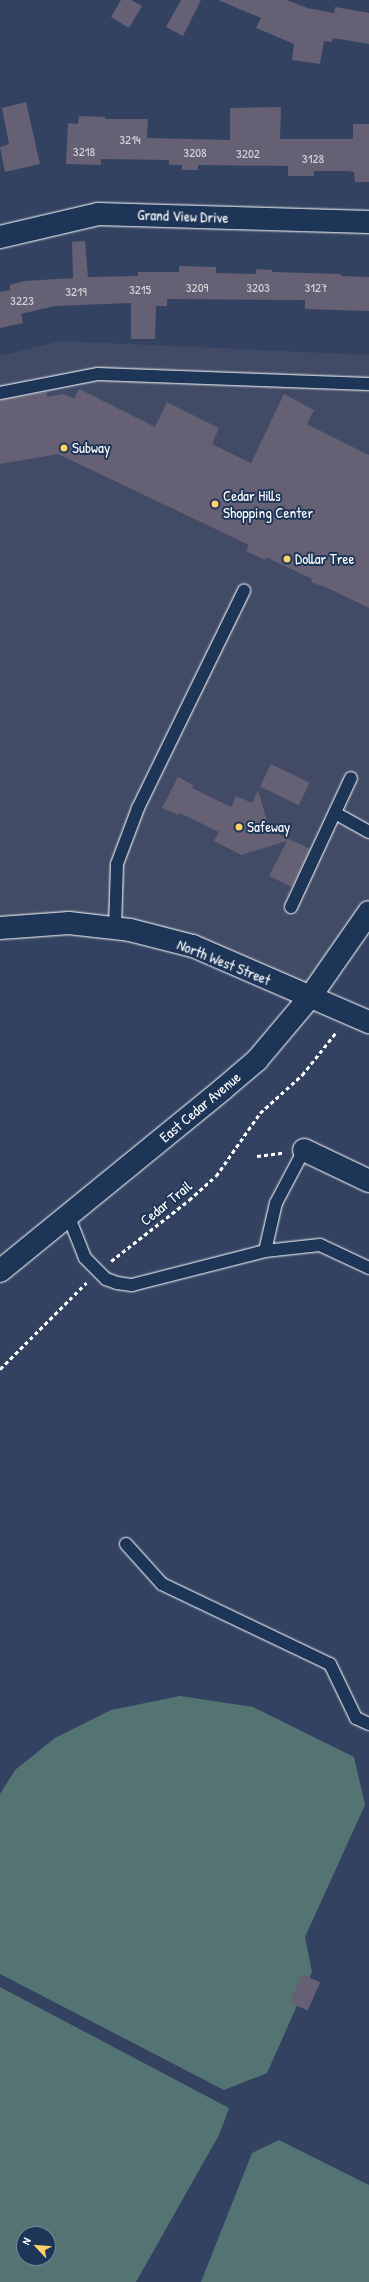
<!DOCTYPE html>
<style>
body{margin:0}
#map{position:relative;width:369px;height:2282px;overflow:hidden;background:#334260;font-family:"Patrick Hand",sans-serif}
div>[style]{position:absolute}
.built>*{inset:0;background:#424b66}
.green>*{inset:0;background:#537473}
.building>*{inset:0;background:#656074;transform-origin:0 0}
.path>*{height:2.5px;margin-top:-1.25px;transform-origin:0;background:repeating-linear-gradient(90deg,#fff 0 4px,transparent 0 7px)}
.roads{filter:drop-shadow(0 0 1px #fff) drop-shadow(0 0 1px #fff)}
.lane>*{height:12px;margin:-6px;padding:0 6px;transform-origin:6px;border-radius:6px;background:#1d3557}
.street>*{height:22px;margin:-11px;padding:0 11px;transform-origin:11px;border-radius:11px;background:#1d3557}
.secondary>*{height:22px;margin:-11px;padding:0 11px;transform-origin:11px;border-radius:11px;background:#1d3557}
.dots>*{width:11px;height:11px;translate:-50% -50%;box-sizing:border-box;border:2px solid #1d3557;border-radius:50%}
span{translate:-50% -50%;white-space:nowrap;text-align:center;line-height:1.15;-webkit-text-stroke:4px #1d3557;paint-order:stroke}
.number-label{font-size:13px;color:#d8d7dc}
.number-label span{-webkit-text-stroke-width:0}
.street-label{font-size:15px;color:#fff}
.poi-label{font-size:15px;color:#fff}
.left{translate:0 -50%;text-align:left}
.north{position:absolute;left:16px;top:2226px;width:40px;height:40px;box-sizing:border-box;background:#1d3557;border:1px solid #77869a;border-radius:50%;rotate:296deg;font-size:11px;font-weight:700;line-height:16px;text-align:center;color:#fff}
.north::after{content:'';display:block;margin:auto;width:14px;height:18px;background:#ffd166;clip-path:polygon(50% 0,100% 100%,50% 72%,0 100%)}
</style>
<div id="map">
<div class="built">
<div style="clip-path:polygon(61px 341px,369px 355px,369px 912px,310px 997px,115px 928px,0 928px,0 356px)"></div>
</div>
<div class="green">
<div style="clip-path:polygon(180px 1696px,253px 1707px,354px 1757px,365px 1805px,305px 1937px,312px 1972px,267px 2073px,224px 2090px,0 1974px,0 1794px,15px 1770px,55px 1738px,111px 1710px)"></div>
<div style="clip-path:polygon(evenodd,0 1987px,229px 2108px,219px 2135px,136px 2282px,0 2282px,0 1987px,24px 2234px,48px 2234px,48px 2258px,24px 2258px,24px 2234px)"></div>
<div style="clip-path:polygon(279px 2140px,369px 2185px,369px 2282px,201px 2282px,252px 2153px)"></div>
</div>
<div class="building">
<div style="clip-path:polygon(121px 0,131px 0,142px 6px,129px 28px,111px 17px)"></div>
<div style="clip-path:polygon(181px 0,201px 0,183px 36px,166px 27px)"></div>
<div style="clip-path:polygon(218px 0,287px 0,307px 8px,334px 13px,335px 7px,369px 13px,369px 44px,333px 38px,332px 42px,324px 41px,320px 64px,292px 60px,294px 44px,256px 28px,261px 18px)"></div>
<div style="clip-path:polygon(26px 102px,40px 164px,5px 172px,0 147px,9px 144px,2px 108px)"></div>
<div style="clip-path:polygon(281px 107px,280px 139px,353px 139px,353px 124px,369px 124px,369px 182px,355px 182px,354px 172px,348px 171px,314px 171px,314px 176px,288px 176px,288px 166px,198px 165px,198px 170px,182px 170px,182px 165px,169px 165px,169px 160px,101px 159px,101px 165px,66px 164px,68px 123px,78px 124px,79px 116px,105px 117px,105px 119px,148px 119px,147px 138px,230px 140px,230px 108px)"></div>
<div style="clip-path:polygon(85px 241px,88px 277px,138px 276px,138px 272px,179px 272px,179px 266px,216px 267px,216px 273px,256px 274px,256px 269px,272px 270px,272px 272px,341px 274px,341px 276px,369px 277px,369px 311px,305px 309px,305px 300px,167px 299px,167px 306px,156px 306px,155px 339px,131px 339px,131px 303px,55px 306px,21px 314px,23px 323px,0 328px,0 292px,10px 290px,10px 285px,25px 281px,73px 278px,72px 242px)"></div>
<div style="clip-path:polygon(79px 389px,155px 427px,167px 402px,219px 428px,212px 444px,251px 463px,284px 394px,314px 410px,307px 424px,369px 455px,369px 608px,332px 590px,311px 582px,312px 579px,266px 557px,265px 560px,246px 551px,249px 545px,58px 454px,0 464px,0 400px,47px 392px,47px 397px,63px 394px,74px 399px)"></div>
<div style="left:271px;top:764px;width:43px;height:25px;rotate:26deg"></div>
<div style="clip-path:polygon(178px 777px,193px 785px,192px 788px,231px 807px,236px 796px,252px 803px,258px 791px,270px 830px,310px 849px,292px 887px,269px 876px,287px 841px,241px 855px,214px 841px,219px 832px,180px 813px,178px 815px,162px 808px)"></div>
<div style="left:302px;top:1974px;width:20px;height:31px;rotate:24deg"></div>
</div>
<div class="path">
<div style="left:257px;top:1156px;width:26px;rotate:-7deg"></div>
<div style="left:111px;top:1261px;width:99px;rotate:-38deg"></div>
<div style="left:189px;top:1200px;width:36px;rotate:-42deg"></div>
<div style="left:216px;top:1176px;width:77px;rotate:-55.1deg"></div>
<div style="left:260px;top:1113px;width:57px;rotate:-42.1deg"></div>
<div style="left:302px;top:1075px;width:56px;rotate:-51.5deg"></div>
<div style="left:0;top:1369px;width:122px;rotate:-45deg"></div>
</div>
<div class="roads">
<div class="lane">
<div style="left:0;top:393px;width:100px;rotate:-11deg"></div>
<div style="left:98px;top:374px;width:271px;rotate:2.1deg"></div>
<div style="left:335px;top:813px;width:39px;rotate:29deg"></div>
<div style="left:291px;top:907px;width:142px;rotate:-65.1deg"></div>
<div style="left:115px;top:928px;width:64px;rotate:-88.2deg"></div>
<div style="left:117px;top:864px;width:60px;rotate:-69.4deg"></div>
<div style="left:138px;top:808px;width:242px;rotate:-64deg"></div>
<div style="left:68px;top:1215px;width:46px;rotate:68.4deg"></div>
<div style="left:85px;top:1258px;width:30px;rotate:45deg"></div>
<div style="left:106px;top:1279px;width:12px;rotate:20deg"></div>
<div style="left:117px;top:1283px;width:15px;rotate:8deg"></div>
<div style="left:132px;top:1285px;width:137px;rotate:-14.3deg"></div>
<div style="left:265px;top:1251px;width:49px;rotate:-77.1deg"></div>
<div style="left:276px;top:1203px;width:60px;rotate:-62.2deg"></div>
<div style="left:265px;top:1251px;width:55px;rotate:-6.2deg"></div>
<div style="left:320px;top:1245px;width:54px;rotate:25.1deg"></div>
<div style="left:126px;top:1544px;width:54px;rotate:48deg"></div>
<div style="left:162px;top:1584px;width:186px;rotate:25.5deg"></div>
<div style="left:330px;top:1664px;width:60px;rotate:64.3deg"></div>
<div style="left:356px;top:1718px;width:14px;rotate:25deg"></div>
</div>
<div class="street">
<div style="left:0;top:237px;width:101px;rotate:-13.2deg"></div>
<div style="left:98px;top:214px;width:271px;rotate:1.7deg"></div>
<div style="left:304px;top:1150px;width:72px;rotate:25.5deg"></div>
</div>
<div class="secondary">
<div style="left:0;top:928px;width:69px;rotate:-4.1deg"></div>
<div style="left:69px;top:923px;width:61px;rotate:6.5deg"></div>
<div style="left:130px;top:930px;width:65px;rotate:14.3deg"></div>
<div style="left:193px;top:946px;width:192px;rotate:23.4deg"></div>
<div style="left:0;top:1271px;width:288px;rotate:-39.2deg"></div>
<div style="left:223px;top:1089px;width:45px;rotate:-40.5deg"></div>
<div style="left:257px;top:1060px;width:82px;rotate:-49.9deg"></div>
<div style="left:310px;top:997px;width:103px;rotate:-55.2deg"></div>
</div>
</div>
<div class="dots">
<div style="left:64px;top:448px;background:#ffd166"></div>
<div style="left:215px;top:504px;background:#ffd166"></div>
<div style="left:287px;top:559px;background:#ffd166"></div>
<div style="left:239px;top:827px;background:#ffd166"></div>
</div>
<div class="number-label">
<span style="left:130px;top:139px">3214</span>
<span style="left:84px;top:151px">3218</span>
<span style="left:195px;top:152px">3208</span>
<span style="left:248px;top:153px">3202</span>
<span style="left:313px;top:158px">3128</span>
<span style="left:197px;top:287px">3209</span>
<span style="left:258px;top:287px">3203</span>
<span style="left:316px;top:287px">3127</span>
<span style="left:140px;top:289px">3215</span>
<span style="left:76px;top:291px">3219</span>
<span style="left:22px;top:300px">3223</span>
</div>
<div class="street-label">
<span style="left:183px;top:216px;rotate:2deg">Grand View Drive</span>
<span style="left:224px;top:962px;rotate:22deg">North West Street</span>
<span style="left:200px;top:1107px;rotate:-40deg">East Cedar Avenue</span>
<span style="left:166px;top:1203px;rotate:-39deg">Cedar Trail</span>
</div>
<div class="poi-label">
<span class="left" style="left:72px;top:448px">Subway</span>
<span class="left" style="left:223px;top:504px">Cedar Hills<br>Shopping Center</span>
<span class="left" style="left:295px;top:559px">Dollar Tree</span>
<span class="left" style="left:247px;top:827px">Safeway</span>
</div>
<div class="north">N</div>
</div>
